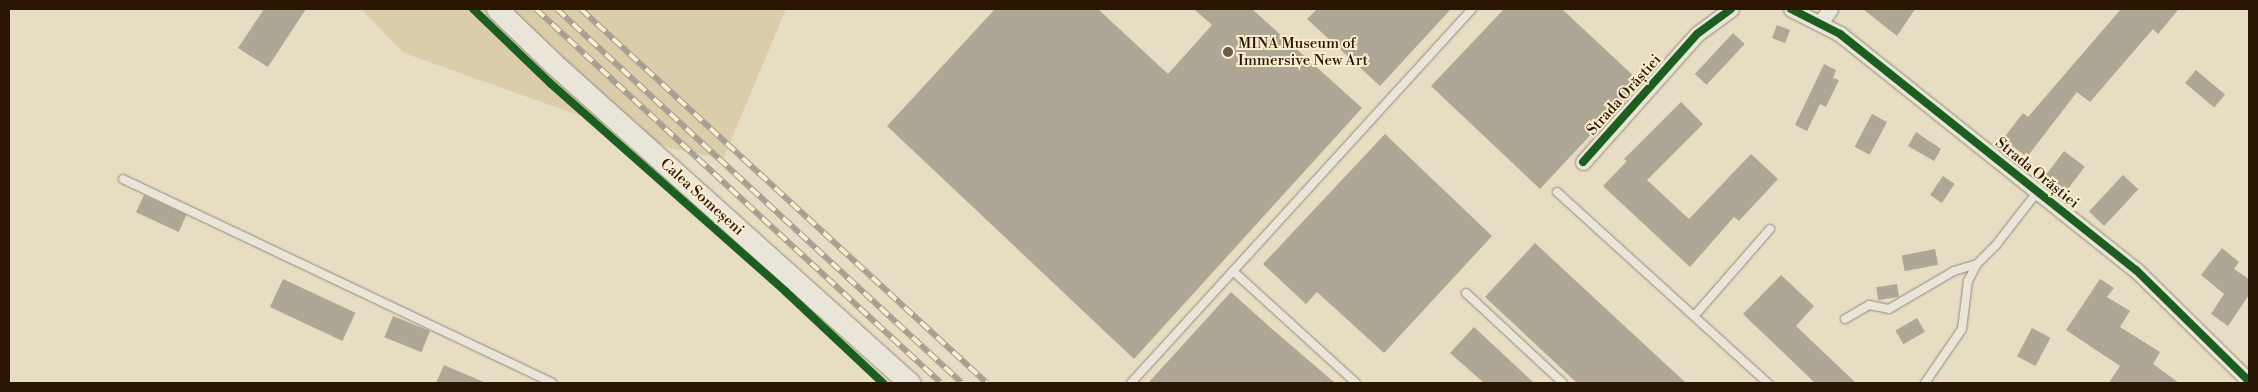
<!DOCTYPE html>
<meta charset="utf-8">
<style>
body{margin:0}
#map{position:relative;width:2258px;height:392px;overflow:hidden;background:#e6ddc3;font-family:"Libre Bodoni",serif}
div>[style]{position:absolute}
.green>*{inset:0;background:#dbcdaa}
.building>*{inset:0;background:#afa795;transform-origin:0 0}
.roads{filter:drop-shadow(0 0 1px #928a79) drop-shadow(0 0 1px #928a79)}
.service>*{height:8px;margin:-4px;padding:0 4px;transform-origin:4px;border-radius:4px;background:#e9e5d8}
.minor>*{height:15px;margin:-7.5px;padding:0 7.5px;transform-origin:7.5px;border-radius:7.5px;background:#e9e5d8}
.secondary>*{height:21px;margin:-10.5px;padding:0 10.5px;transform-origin:10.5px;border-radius:10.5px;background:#e9e5d8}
.rail>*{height:5.5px;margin-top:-2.75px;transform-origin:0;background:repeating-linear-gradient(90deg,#f8edce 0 11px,#a49e93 0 22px);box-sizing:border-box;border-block:1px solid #a49e93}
.cycleway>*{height:8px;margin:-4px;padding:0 4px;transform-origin:4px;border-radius:4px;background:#1b5e20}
.dots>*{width:14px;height:14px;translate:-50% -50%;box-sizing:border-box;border:2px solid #f8edce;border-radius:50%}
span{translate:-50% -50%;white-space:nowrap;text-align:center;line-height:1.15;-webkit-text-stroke:4px #f8edce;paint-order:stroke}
.poi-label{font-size:15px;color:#2a1500}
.left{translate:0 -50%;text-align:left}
.street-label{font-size:15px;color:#2a1500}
.frame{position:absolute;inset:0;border:10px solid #2a1500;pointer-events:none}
</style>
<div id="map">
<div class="green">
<div style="clip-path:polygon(361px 9px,786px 9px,723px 159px,673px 149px,404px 53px)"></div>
</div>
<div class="building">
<div style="clip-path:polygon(264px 9px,306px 9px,268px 67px,238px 48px)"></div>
<div style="clip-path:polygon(995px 9px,1098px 9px,1168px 74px,1212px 25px,1194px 9px,1252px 9px,1362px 108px,1134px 359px,887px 126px)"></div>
<div style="clip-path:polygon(1317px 9px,1451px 9px,1380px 86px,1307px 19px)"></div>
<div style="clip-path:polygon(1504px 9px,1562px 9px,1640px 82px,1540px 189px,1431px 86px)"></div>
<div style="clip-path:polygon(1863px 9px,1915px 9px,1897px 36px)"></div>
<div style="clip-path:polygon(2121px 9px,2179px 9px,2158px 34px,2153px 29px,2090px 102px,2077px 92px,2027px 157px,2003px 139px,2023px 113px,2028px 117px)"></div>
<div style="left:1777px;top:25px;width:14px;height:14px;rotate:21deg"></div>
<div style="left:1733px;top:33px;width:16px;height:56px;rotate:43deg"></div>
<div style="clip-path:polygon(1824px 64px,1836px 70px,1833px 78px,1839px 80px,1826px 107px,1820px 104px,1807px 131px,1795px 125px)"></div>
<div style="left:2196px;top:70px;width:38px;height:17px;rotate:40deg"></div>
<div style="clip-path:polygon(1681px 102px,1703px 124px,1647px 180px,1689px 219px,1751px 154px,1778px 179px,1739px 221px,1734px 217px,1690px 267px,1603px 186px,1627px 161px,1624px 159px)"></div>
<div style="left:1872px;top:114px;width:17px;height:37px;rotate:28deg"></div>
<div style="clip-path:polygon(1916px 132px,1941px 149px,1934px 161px,1908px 146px)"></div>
<div style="clip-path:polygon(1385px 134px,1492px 236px,1384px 353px,1317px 292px,1306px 304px,1263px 264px)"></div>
<div style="left:2064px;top:151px;width:26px;height:30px;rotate:37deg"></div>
<div style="left:2123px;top:175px;width:21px;height:50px;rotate:43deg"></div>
<div style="left:1943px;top:176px;width:14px;height:23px;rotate:34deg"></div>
<div style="left:144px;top:195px;width:47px;height:19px;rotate:25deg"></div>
<div style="clip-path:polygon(1535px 243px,1686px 383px,1577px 383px,1485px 297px)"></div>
<div style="clip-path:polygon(2222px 248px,2239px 262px,2234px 269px,2249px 279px,2249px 295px,2228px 326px,2211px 314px,2224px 294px,2201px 275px)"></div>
<div style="left:1935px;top:249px;width:16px;height:34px;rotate:79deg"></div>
<div style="clip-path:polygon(1781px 275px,1814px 306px,1796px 326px,1856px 383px,1815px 383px,1743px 314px)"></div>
<div style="left:283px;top:279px;width:80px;height:31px;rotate:25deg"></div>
<div style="clip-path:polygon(2100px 279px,2114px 288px,2107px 297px,2130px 311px,2120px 327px,2160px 352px,2153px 364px,2179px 383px,2109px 383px,2120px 366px,2066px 330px)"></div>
<div style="left:1897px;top:284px;width:13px;height:21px;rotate:81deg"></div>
<div style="clip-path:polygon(1231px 292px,1272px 329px,1335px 383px,1148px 383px)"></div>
<div style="left:393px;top:316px;width:40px;height:23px;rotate:22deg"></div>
<div style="left:1917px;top:318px;width:16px;height:25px;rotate:60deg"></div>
<div style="clip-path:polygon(1474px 327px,1534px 383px,1484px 383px,1450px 353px)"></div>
<div style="left:2032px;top:328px;width:21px;height:32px;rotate:28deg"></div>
<div style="clip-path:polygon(444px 365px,486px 383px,436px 383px)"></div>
</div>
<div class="roads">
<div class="service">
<div style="left:123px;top:179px;width:475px;rotate:25.4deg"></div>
<div style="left:1557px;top:192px;width:285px;rotate:42.2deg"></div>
<div style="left:1233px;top:271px;width:166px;rotate:42.3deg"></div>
<div style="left:1466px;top:293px;width:132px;rotate:42.9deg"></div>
<div style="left:1695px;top:315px;width:114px;rotate:-48.9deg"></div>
<div style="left:1845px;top:319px;width:28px;rotate:-30deg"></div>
<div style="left:1869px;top:305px;width:20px;rotate:11deg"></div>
<div style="left:1889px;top:309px;width:75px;rotate:-30.3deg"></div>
<div style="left:1954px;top:271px;width:24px;rotate:-17deg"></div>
<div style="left:1977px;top:264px;width:27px;rotate:-45deg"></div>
<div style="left:1996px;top:245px;width:68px;rotate:-52.1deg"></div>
<div style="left:1131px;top:383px;width:506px;rotate:-47.64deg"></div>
<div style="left:1925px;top:383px;width:65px;rotate:-55.6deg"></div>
<div style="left:1962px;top:329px;width:48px;rotate:-82.9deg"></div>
<div style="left:1968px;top:281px;width:19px;rotate:-62deg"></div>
</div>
<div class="minor">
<div style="left:1791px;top:9px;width:55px;rotate:27deg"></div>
<div style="left:1840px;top:34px;width:379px;rotate:38.6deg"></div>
<div style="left:2136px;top:270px;width:158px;rotate:44.5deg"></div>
<div style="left:1821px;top:22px;width:16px;rotate:-55deg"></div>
<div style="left:1583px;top:162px;width:171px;rotate:-48.3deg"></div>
<div style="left:1697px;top:34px;width:42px;rotate:-36.3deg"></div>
</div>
<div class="secondary">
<div style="left:497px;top:9px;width:79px;rotate:44deg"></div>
<div style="left:554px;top:64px;width:478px;rotate:41.9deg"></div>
</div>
</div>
<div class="rail">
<div style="left:536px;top:9px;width:551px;rotate:42.72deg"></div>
<div style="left:557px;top:9px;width:551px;rotate:42.72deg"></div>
<div style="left:581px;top:9px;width:552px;rotate:42.65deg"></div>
</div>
<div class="cycleway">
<div style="left:473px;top:9px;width:107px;rotate:43.9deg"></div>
<div style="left:550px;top:83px;width:315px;rotate:41.5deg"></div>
<div style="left:786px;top:292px;width:133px;rotate:43.2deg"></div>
<div style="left:1791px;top:9px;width:55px;rotate:27deg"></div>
<div style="left:1840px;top:34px;width:379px;rotate:38.6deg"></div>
<div style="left:2136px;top:270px;width:158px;rotate:44.5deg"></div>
<div style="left:1583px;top:162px;width:171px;rotate:-48.3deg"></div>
<div style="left:1697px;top:34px;width:42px;rotate:-36.3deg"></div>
</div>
<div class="dots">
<div style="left:1228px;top:52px;background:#6c5b44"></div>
</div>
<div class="poi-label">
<span class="left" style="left:1238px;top:52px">MINA Museum of<br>Immersive New Art</span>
</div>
<div class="street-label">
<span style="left:1624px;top:95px;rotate:-48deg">Strada Orăștiei</span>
<span style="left:2037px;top:173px;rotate:39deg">Strada Orăștiei</span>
<span style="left:702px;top:197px;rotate:42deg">Calea Someșeni</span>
</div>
<div class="frame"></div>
</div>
